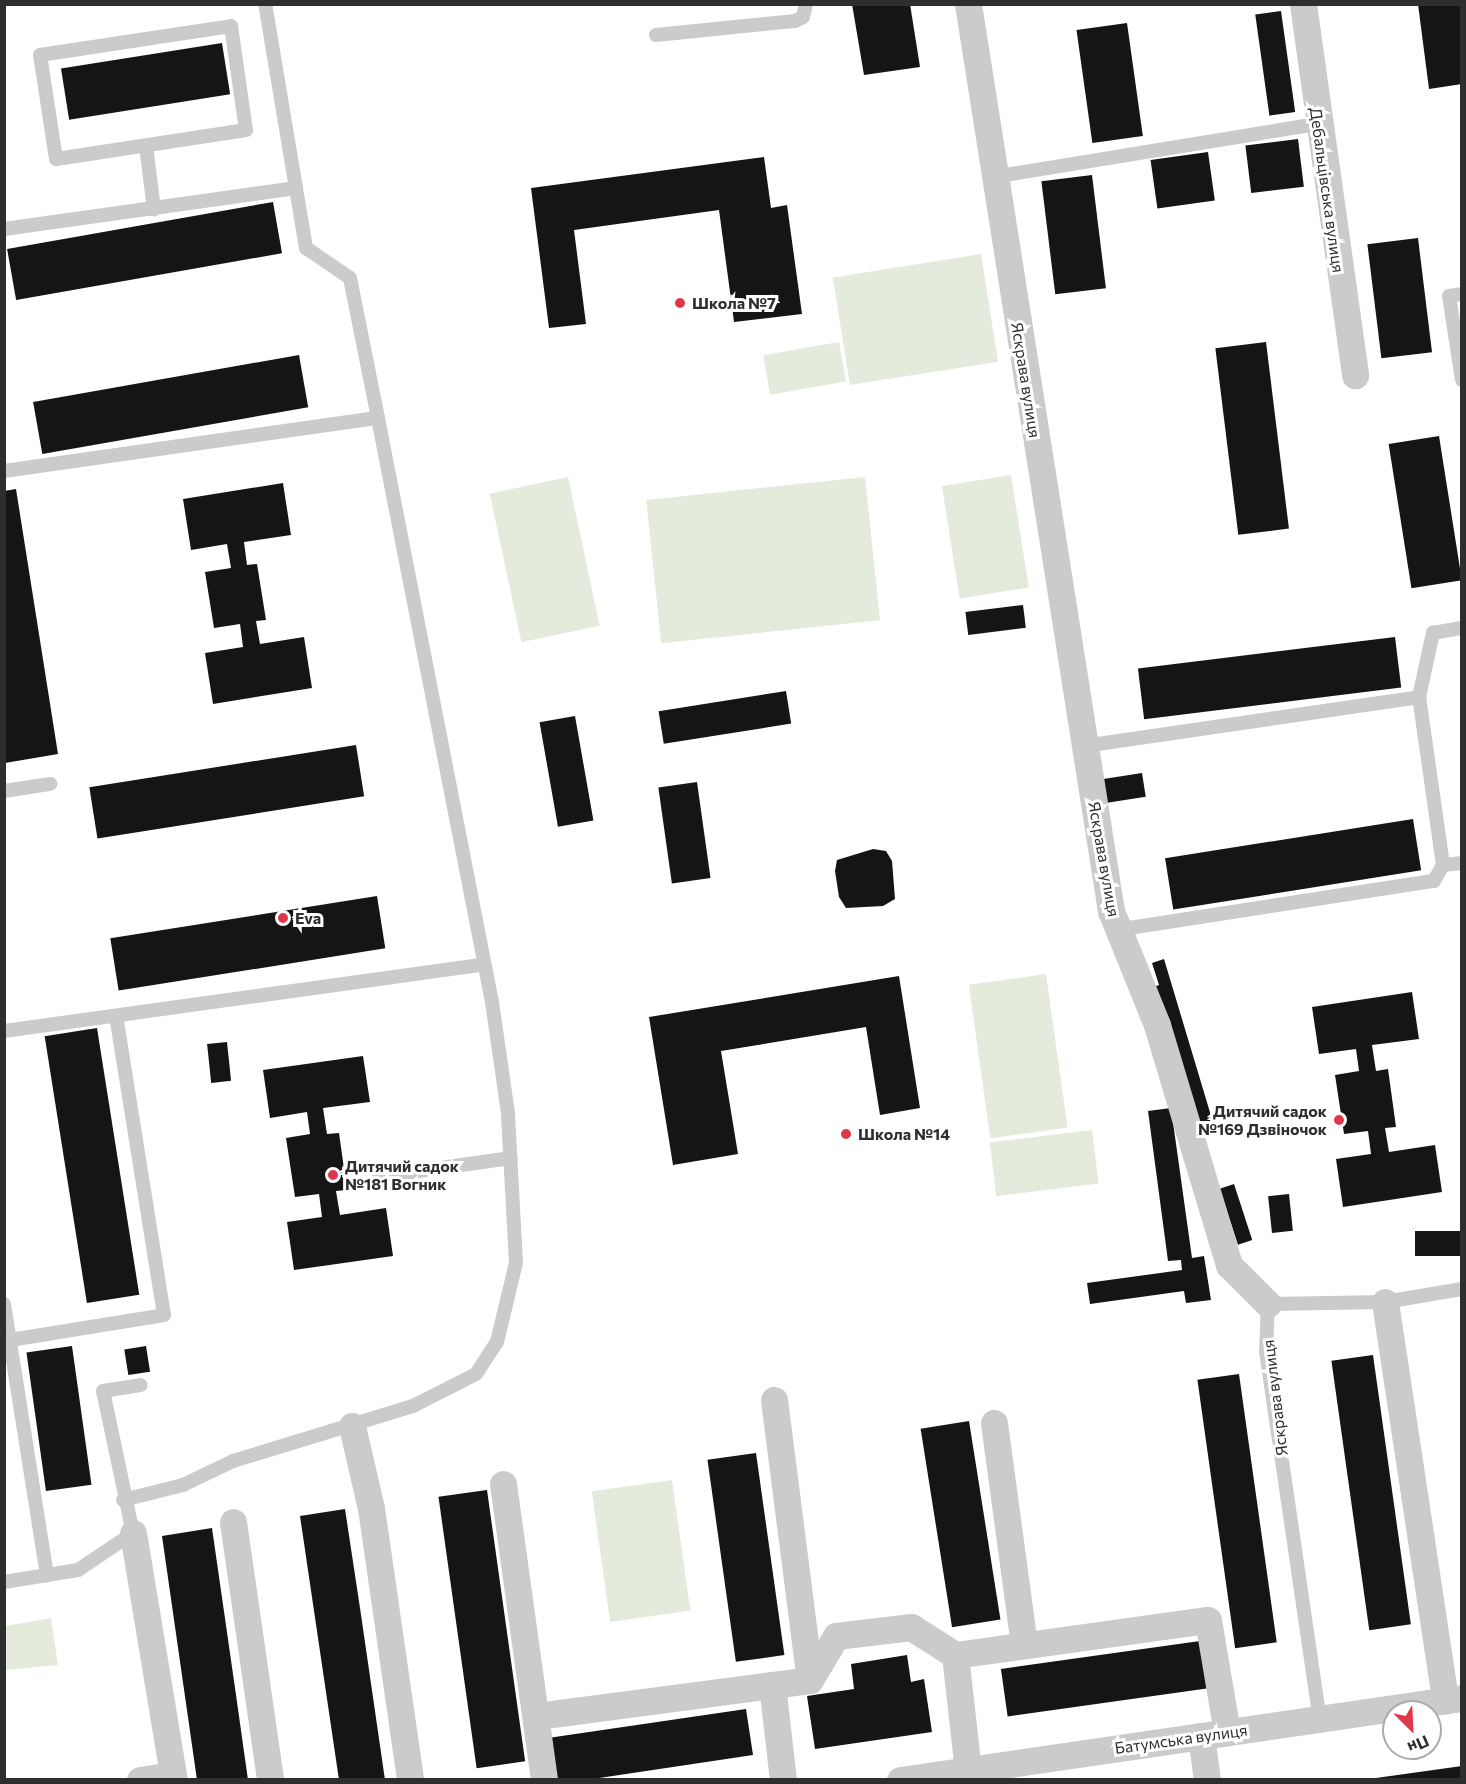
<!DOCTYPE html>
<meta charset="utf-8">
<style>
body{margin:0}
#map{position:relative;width:1466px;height:1784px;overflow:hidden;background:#fff;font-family:Commissioner,sans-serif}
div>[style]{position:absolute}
.green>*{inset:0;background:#e5ebdc;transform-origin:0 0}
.building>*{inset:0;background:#151515;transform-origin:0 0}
.service>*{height:14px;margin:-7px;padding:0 7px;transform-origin:7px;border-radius:7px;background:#cbcbcb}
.minor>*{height:27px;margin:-13.5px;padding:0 13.5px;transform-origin:13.5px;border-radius:13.5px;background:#cbcbcb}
.dots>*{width:16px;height:16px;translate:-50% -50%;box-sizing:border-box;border:3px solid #fff;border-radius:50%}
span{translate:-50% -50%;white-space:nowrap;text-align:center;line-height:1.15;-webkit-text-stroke:6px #fff;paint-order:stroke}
.street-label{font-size:16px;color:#2e2e2e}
.poi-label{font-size:16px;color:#2e2e2e;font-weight:700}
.left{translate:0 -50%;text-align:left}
.right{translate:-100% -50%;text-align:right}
.frame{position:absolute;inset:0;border:6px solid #2e2e2e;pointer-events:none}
.north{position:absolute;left:1382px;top:1700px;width:60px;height:60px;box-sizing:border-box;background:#fff;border:2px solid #ababab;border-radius:50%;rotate:156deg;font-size:16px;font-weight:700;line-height:24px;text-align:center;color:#2e2e2e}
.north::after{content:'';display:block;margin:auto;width:21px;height:27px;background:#dd384c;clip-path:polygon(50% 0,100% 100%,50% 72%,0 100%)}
</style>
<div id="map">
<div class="green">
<div style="left:981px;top:254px;width:109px;height:150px;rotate:81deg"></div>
<div style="left:839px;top:342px;width:40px;height:77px;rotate:80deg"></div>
<div style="left:1011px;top:475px;width:114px;height:70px;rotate:81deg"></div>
<div style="left:568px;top:477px;width:152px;height:80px;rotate:78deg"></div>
<div style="left:865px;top:477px;width:144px;height:220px;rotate:84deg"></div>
<div style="left:1046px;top:974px;width:155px;height:78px;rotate:82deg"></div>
<div style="left:1092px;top:1130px;width:54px;height:103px;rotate:83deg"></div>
<div style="left:672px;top:1480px;width:132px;height:81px;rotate:82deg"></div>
<div style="clip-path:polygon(51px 1618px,58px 1665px,5px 1670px,5px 1626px)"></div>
</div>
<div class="building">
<div style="clip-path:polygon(852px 4px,910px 4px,920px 67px,864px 75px)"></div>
<div style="clip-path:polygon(1418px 4px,1462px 4px,1462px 84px,1429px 89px)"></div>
<div style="left:1281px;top:11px;width:102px;height:26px;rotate:82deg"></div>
<div style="left:1127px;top:23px;width:114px;height:51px;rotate:82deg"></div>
<div style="left:222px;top:43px;width:52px;height:163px;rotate:81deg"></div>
<div style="left:1298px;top:139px;width:48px;height:53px;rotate:83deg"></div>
<div style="left:1208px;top:152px;width:49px;height:58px;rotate:82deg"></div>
<div style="clip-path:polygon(764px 157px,771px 208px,787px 205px,802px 314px,734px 322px,719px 210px,574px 230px,586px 324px,549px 328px,531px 188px)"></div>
<div style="left:1092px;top:175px;width:114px;height:51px;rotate:83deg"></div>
<div style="left:273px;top:202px;width:52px;height:270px;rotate:80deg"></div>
<div style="left:1418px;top:238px;width:115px;height:51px;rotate:83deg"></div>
<div style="left:1266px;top:342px;width:188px;height:51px;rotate:83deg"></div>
<div style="left:299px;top:355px;width:53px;height:270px;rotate:80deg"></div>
<div style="left:1439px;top:436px;width:146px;height:51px;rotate:81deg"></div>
<div style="clip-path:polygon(283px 483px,291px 535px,244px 542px,247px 565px,257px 564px,266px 620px,256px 621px,260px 644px,304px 637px,312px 688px,213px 704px,205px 653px,243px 647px,240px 624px,214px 628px,205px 572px,231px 568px,227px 544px,191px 550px,183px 499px)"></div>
<div style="clip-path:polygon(16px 489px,58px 754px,5px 763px,4px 491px)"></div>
<div style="left:1023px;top:605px;width:23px;height:58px;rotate:83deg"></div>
<div style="left:1395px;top:637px;width:51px;height:259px;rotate:83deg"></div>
<div style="left:786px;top:691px;width:33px;height:129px;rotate:81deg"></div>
<div style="left:575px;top:716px;width:106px;height:36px;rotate:80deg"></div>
<div style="left:356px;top:745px;width:52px;height:270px;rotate:81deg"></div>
<div style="left:1142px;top:773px;width:24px;height:39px;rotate:81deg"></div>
<div style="left:697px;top:782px;width:97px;height:39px;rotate:82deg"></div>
<div style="left:1413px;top:819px;width:52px;height:251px;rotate:81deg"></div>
<div style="clip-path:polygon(873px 849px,886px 851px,892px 861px,895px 899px,883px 906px,846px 908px,839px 897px,835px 871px,837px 860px)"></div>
<div style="left:377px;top:896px;width:53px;height:270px;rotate:81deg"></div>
<div style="clip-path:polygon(1164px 959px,1215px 1129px,1199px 1134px,1151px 988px,1159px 985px,1152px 963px)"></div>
<div style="clip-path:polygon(899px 976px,920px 1108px,880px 1115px,866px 1027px,721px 1051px,738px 1154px,673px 1165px,649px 1017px)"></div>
<div style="clip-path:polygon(1412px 992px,1419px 1039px,1372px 1045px,1376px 1071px,1388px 1069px,1396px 1127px,1385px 1128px,1389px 1152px,1435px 1145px,1442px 1192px,1343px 1207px,1336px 1159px,1371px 1154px,1368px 1131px,1344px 1134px,1335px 1075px,1359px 1071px,1356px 1049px,1319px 1054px,1312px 1007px)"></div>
<div style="left:97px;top:1028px;width:270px;height:53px;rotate:81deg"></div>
<div style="left:227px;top:1042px;width:39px;height:20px;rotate:84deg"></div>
<div style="clip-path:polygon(363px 1056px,370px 1102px,323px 1108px,327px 1134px,339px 1133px,347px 1190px,336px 1191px,340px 1215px,386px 1208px,393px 1256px,294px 1270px,287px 1222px,322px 1217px,319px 1194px,295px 1197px,286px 1138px,310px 1134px,307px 1112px,270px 1118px,263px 1070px)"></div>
<div style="clip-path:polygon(1171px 1108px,1192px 1258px,1204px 1256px,1211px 1300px,1186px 1303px,1184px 1291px,1090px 1304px,1087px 1283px,1182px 1270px,1181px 1260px,1168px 1261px,1148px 1111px)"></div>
<div style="left:1234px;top:1184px;width:59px;height:15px;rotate:72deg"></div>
<div style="left:1289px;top:1194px;width:37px;height:21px;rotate:84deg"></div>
<div style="left:1462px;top:1231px;width:25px;height:47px;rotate:90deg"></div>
<div style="left:72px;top:1346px;width:140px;height:46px;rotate:82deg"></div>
<div style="left:146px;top:1346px;width:26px;height:22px;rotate:81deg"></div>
<div style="left:1373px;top:1355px;width:272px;height:42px;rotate:82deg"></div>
<div style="left:1239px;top:1374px;width:271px;height:42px;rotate:82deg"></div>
<div style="left:969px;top:1421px;width:201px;height:49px;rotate:81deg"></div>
<div style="left:756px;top:1453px;width:204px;height:49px;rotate:82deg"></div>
<div style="left:487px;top:1490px;width:274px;height:49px;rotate:82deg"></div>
<div style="clip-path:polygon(345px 1509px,360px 1608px,385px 1780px,339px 1780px,300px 1516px)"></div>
<div style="clip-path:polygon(212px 1528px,236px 1695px,248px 1780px,197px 1780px,162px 1536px)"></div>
<div style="left:1200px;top:1641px;width:48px;height:201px;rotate:82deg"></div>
<div style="clip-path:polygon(907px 1655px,911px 1682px,924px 1679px,932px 1732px,815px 1749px,807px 1696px,854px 1689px,851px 1664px)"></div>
<div style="clip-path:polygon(746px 1709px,753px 1755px,586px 1780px,554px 1780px,548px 1738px)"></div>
<div style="clip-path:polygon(1462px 1766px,1462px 1780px,1376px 1780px,1376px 1778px)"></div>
</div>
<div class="service">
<div style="left:231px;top:26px;width:105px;rotate:81.8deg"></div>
<div style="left:246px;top:130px;width:192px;rotate:171.3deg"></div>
<div style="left:56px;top:159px;width:105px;rotate:-98.7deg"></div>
<div style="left:40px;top:55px;width:193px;rotate:-8.6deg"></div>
<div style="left:656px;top:35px;width:140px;rotate:-5.8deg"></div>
<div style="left:795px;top:21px;width:9px;rotate:-27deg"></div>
<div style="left:803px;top:17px;width:13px;rotate:-77deg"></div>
<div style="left:146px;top:146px;width:64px;rotate:82.8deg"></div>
<div style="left:993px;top:177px;width:328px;rotate:-9.3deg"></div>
<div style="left:4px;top:229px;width:295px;rotate:-8deg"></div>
<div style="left:1462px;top:294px;width:13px;rotate:171deg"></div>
<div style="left:1449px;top:296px;width:85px;rotate:81.2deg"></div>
<div style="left:4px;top:471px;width:378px;rotate:-8.1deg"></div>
<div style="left:1084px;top:746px;width:339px;rotate:-8.3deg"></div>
<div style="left:4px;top:791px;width:47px;rotate:-8.7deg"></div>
<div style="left:1443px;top:865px;width:170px;rotate:-98.1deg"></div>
<div style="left:1419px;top:697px;width:66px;rotate:-77.7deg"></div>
<div style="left:1433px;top:633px;width:29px;rotate:-10deg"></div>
<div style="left:1116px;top:930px;width:322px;rotate:-8.8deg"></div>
<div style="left:1434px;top:881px;width:18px;rotate:-61deg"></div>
<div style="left:1443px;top:865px;width:19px;rotate:-6deg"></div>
<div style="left:4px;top:1031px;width:485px;rotate:-7.9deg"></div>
<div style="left:377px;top:1177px;width:135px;rotate:-8.1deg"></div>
<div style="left:4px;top:1304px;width:275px;rotate:81deg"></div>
<div style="left:4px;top:1341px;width:162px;rotate:-9.2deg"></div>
<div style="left:164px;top:1315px;width:303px;rotate:-99.1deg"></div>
<div style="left:123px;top:1500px;width:62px;rotate:-14deg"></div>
<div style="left:183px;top:1485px;width:55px;rotate:-25.6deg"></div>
<div style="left:233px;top:1461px;width:188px;rotate:-17deg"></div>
<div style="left:413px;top:1406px;width:71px;rotate:-26.9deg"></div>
<div style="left:476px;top:1374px;width:38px;rotate:-57deg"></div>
<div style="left:497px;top:1342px;width:81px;rotate:-76.5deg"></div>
<div style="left:516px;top:1263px;width:150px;rotate:-93.1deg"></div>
<div style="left:508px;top:1113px;width:112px;rotate:-98.2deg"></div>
<div style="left:492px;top:1002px;width:595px;rotate:-101.05deg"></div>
<div style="left:378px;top:418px;width:143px;rotate:-101.3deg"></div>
<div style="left:350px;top:278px;width:53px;rotate:-145.7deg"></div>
<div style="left:306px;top:248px;width:247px;rotate:-99.5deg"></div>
<div style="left:4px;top:1582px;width:75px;rotate:-9.2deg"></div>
<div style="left:78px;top:1570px;width:66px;rotate:-33.9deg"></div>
<div style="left:133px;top:1533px;width:145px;rotate:-101.9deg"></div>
<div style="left:103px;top:1391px;width:38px;rotate:-9deg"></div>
<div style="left:1320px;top:1721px;width:374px;rotate:-98.3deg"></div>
<div style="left:1266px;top:1351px;width:47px;rotate:-87.6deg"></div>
<div style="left:1268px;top:1304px;width:117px;rotate:-1deg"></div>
<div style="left:1385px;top:1302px;width:78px;rotate:-9.6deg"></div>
</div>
<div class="minor">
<div style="left:968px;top:4px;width:918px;rotate:81.04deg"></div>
<div style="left:1111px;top:911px;width:123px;rotate:68deg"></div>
<div style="left:1157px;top:1025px;width:251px;rotate:73.3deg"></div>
<div style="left:1229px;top:1265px;width:55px;rotate:45deg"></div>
<div style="left:1303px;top:4px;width:375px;rotate:82deg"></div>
<div style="left:1385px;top:1302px;width:403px;rotate:81.4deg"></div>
<div style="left:774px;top:1400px;width:282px;rotate:82.7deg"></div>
<div style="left:994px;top:1423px;width:224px;rotate:82.3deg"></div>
<div style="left:352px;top:1426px;width:84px;rotate:77deg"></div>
<div style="left:371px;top:1508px;width:275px;rotate:81.8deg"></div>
<div style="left:503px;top:1484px;width:299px;rotate:82.1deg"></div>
<div style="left:233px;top:1522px;width:261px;rotate:81.8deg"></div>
<div style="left:133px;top:1533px;width:250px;rotate:80.6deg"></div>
<div style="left:955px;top:1655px;width:116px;rotate:83.6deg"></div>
<div style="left:772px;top:1685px;width:96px;rotate:83.4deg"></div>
<div style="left:537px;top:1716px;width:275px;rotate:-7.5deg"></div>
<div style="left:810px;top:1680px;width:51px;rotate:-59.4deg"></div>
<div style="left:836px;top:1636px;width:76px;rotate:-6.8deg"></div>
<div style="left:911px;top:1627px;width:52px;rotate:32.5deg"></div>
<div style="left:955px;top:1655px;width:255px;rotate:-7.9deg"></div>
<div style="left:1208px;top:1620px;width:114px;rotate:80.4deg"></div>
<div style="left:1201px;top:1736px;width:44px;rotate:82.2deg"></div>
<div style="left:140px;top:1780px;width:33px;rotate:-9deg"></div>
<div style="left:900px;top:1780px;width:568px;rotate:-8.3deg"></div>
</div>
<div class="dots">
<div style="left:680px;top:303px;background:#dd384c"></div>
<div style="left:283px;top:918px;background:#dd384c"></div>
<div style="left:1339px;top:1120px;background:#dd384c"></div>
<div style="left:846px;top:1134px;background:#dd384c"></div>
<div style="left:333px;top:1175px;background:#dd384c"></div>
</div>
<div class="street-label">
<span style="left:1327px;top:190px;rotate:82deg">Дебальцівська вулиця</span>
<span style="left:1026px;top:380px;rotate:81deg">Яскрава вулиця</span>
<span style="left:1104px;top:859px;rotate:80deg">Яскрава вулиця</span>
<span style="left:1275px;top:1398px;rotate:-97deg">Яскрава вулиця</span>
<span style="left:1181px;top:1739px;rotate:-8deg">Батумська вулиця</span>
</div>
<div class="poi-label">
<span class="left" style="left:692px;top:303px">Школа №7</span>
<span class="left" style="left:295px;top:918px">Eva</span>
<span class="right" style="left:1327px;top:1120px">Дитячий садок<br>№169 Дзвіночок</span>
<span class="left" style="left:858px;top:1134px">Школа №14</span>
<span class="left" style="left:345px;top:1175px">Дитячий садок<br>№181 Вогник</span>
</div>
<div class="frame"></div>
<div class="north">Пн</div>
</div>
